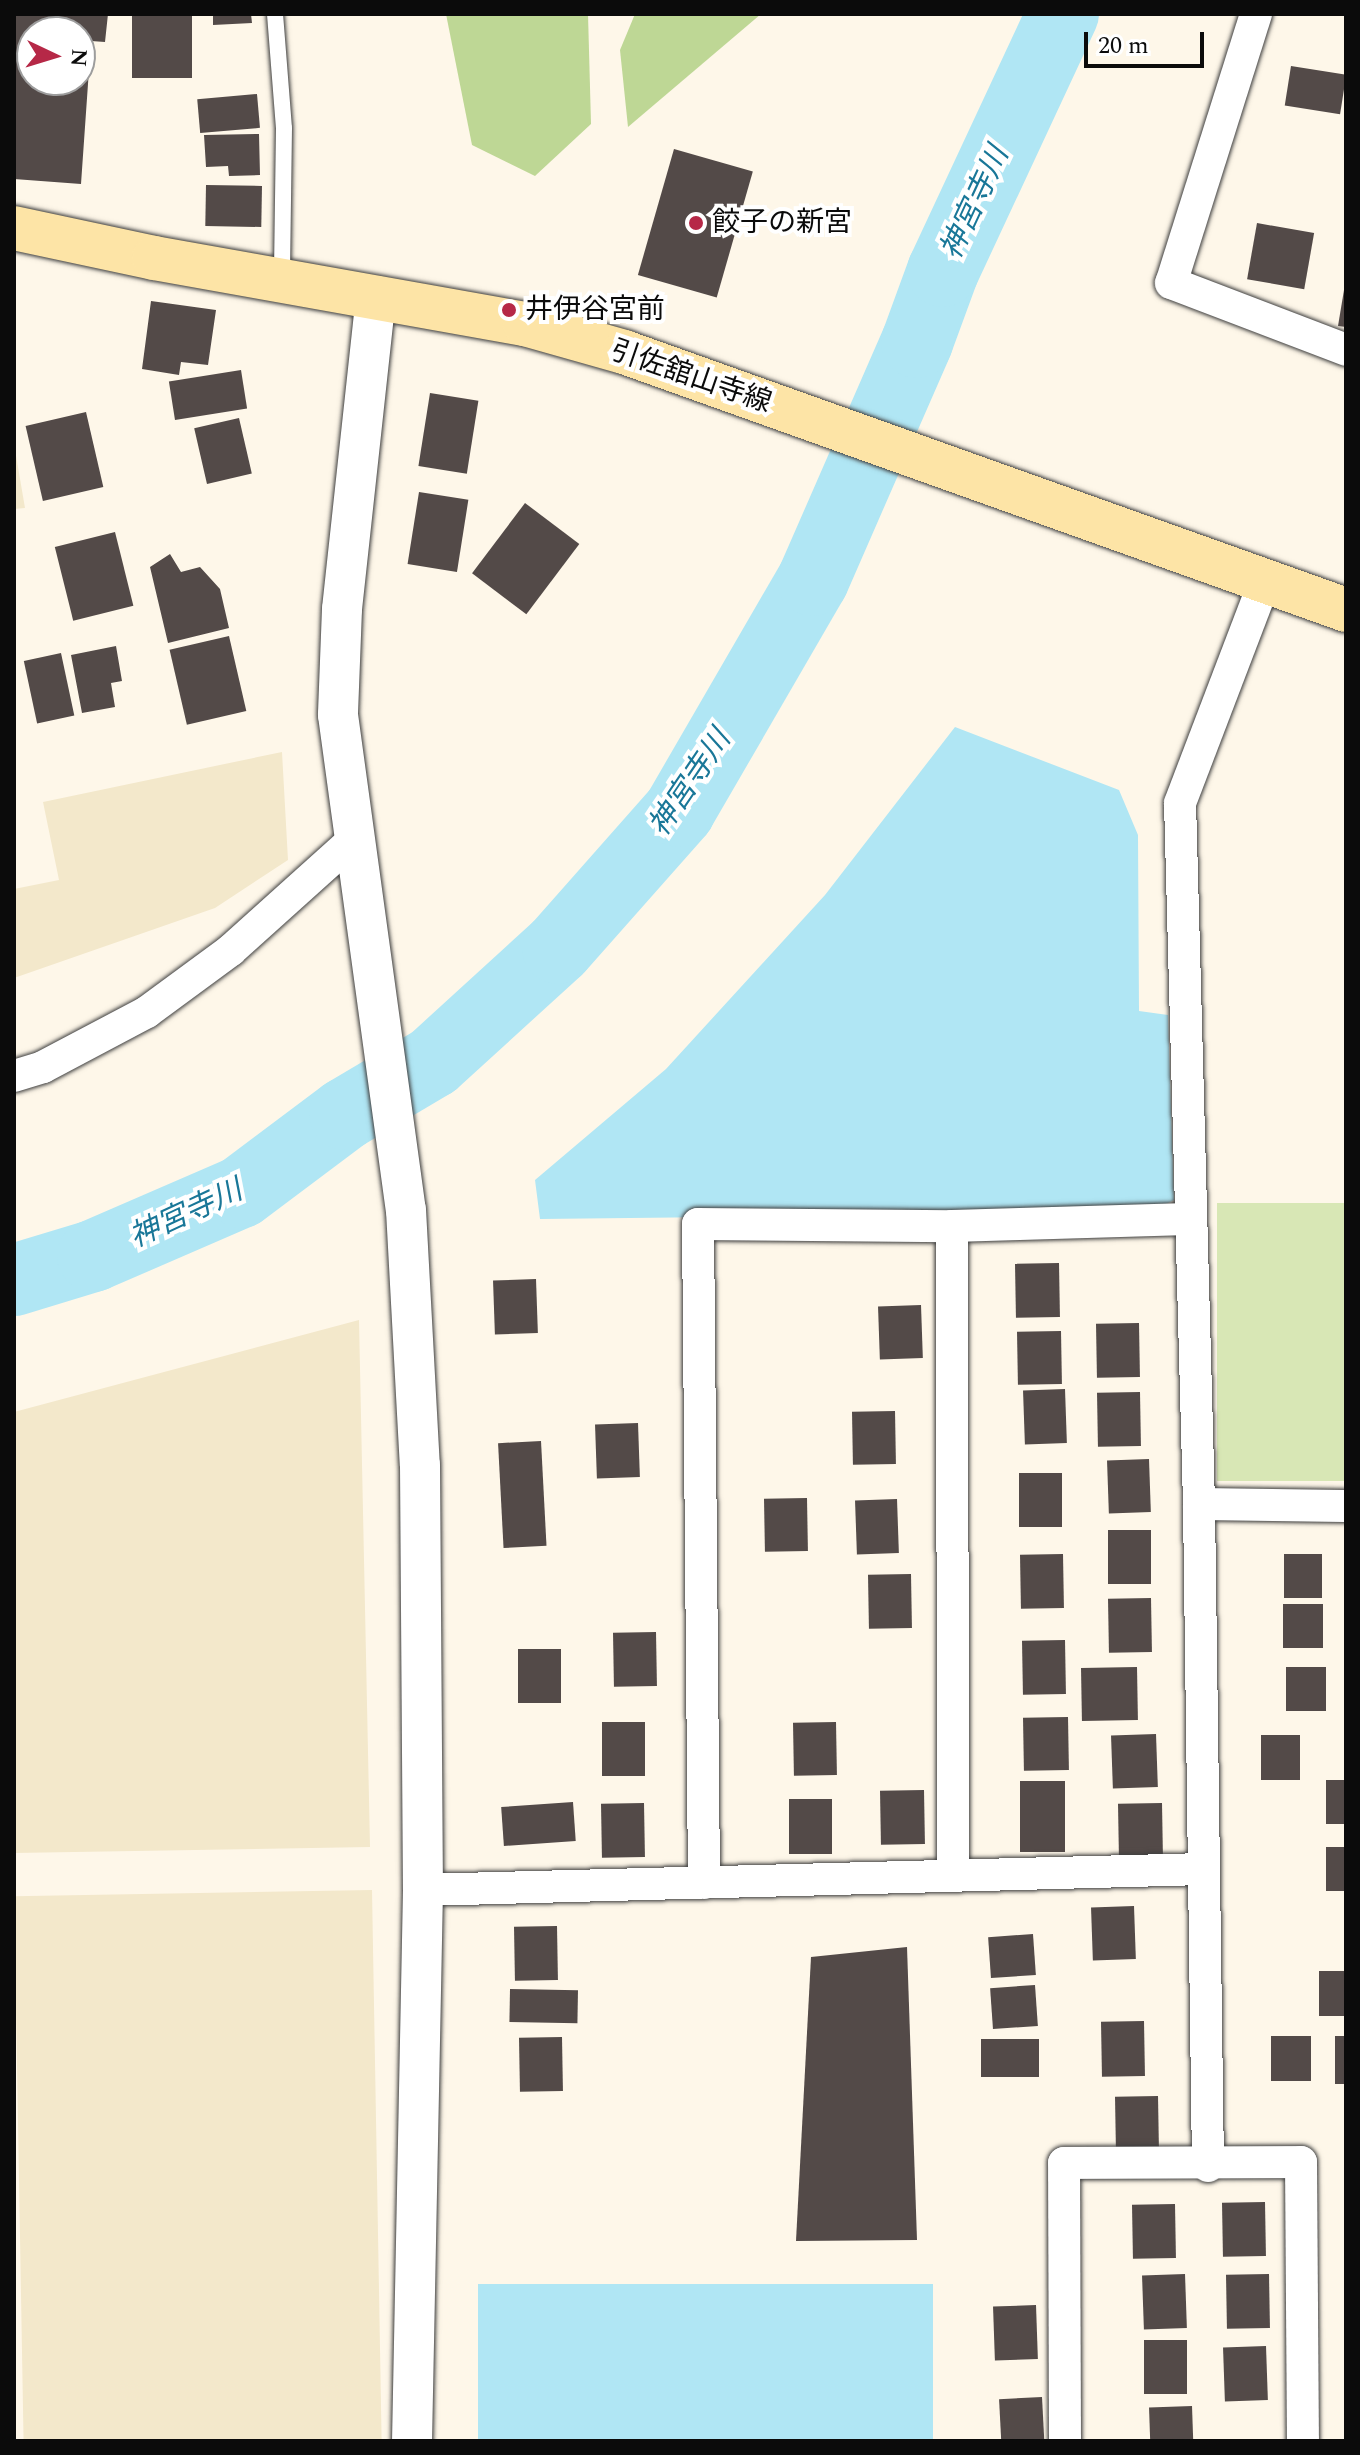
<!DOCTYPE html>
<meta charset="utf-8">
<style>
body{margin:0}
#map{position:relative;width:1360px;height:2455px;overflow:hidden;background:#fef7e9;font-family:Spectral,"Noto Sans JP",serif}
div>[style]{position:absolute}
.farmland>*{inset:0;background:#f3e8cb;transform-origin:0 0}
.green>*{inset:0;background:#d8e7b5;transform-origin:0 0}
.forest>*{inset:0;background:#bed795}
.water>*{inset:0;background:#b0e6f4;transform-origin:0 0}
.river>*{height:72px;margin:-36px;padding:0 36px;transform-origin:36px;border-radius:36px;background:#b0e6f4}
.building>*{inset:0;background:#534a48;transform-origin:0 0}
.roads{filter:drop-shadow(0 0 2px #3e3e3e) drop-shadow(0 0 2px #3e3e3e)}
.service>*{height:16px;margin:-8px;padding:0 8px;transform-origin:8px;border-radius:8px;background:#fff}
.minor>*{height:32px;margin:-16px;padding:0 16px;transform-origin:16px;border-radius:16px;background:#fff}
.tertiary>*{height:40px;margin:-20px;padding:0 20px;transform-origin:20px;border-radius:20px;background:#fff}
.secondary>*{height:44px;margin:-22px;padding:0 22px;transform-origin:22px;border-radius:22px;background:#fde4a6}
.dots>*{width:22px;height:22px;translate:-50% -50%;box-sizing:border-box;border:4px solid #fff;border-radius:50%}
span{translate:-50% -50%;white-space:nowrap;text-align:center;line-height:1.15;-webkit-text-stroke:8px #fff;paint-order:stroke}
.poi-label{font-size:28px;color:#0b0b0b}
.left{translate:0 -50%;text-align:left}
.street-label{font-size:28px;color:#0b0b0b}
.water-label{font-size:30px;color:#197798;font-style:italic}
.frame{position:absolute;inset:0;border:16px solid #0b0b0b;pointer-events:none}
.north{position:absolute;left:16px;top:16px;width:80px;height:80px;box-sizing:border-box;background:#fff;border:2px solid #9d9d9d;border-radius:50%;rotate:94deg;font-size:22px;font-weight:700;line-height:32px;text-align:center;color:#0b0b0b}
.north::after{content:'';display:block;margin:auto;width:28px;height:36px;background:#b62847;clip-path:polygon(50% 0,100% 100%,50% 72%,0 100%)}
.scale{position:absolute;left:1084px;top:32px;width:120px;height:36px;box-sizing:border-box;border:4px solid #0b0b0b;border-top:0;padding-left:10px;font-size:24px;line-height:28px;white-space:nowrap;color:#0b0b0b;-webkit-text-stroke:6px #fff;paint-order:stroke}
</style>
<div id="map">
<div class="farmland">
<div style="clip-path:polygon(14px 444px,25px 508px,14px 509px)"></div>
<div style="clip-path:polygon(282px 752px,288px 860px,215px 908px,14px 978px,14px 889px,59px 880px,43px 802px)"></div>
<div style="clip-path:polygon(359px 1320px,370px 1847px,14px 1853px,14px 1412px)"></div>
<div style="left:372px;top:1890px;width:551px;height:358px;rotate:89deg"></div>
</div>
<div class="green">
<div style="left:1346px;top:1203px;width:278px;height:129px;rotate:90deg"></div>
</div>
<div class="forest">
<div style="clip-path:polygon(446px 14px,588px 14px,591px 124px,535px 176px,472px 145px)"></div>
<div style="clip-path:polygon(635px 14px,761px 14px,628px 127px,620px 50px)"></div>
</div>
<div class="water">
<div style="clip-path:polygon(955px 727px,1119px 790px,1138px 835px,1139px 1011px,1168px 1015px,1174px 1200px,1150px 1212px,540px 1219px,535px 1180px,666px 1069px,825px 895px)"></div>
<div style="left:478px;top:2284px;width:455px;height:157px"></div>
</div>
<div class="river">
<div style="left:14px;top:1280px;width:83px;rotate:-16.9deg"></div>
<div style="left:93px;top:1256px;width:161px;rotate:-23.4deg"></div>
<div style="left:241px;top:1192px;width:130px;rotate:-36.9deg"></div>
<div style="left:345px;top:1114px;width:102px;rotate:-30.6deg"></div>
<div style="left:433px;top:1062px;width:169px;rotate:-42.4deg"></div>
<div style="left:558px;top:948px;width:183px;rotate:-48.5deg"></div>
<div style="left:679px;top:811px;width:267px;rotate:-59.9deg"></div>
<div style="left:813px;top:580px;width:260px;rotate:-66.4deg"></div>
<div style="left:917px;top:342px;width:76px;rotate:-69.9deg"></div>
<div style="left:943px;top:271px;width:284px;rotate:-65deg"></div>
</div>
<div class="building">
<div style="clip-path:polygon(evenodd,14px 14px,108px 14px,105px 42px,91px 41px,81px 184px,14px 179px,14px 14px,32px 32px,80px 32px,80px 80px,32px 80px,32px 32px)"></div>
<div style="left:132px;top:14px;width:60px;height:64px"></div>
<div style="clip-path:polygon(213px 14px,251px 14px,252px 23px,213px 25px)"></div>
<div style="left:1291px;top:66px;width:56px;height:40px;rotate:9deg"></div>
<div style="left:257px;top:94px;width:34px;height:60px;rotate:85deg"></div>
<div style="clip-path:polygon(259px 134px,260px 175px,229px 176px,228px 166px,206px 167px,204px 135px)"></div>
<div style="left:674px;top:149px;width:82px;height:131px;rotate:16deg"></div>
<div style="left:206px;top:185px;width:56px;height:41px;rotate:1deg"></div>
<div style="left:1257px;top:223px;width:58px;height:57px;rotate:10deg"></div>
<div style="clip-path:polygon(1344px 290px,1346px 290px,1346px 327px,1338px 326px)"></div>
<div style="clip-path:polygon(151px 301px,216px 310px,208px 365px,181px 362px,179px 375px,142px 369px)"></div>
<div style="left:241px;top:370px;width:39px;height:73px;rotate:81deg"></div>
<div style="left:430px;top:393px;width:49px;height:74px;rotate:9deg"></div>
<div style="left:86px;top:412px;width:77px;height:62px;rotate:77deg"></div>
<div style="left:239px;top:418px;width:57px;height:46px;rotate:77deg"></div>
<div style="left:419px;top:492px;width:50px;height:73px;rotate:9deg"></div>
<div style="left:525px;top:503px;width:68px;height:88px;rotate:37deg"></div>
<div style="left:115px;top:532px;width:76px;height:62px;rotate:76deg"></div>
<div style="clip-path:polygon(170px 554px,181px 572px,200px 567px,220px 589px,229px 628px,168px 643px,150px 567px)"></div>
<div style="left:229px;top:636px;width:77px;height:61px;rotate:77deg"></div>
<div style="clip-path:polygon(116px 646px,122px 681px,111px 683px,115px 707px,82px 713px,71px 655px)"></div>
<div style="left:61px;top:653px;width:64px;height:38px;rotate:78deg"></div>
<div style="left:1059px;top:1263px;width:54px;height:44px;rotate:89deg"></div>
<div style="left:536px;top:1279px;width:54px;height:43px;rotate:88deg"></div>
<div style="left:921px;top:1305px;width:53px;height:43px;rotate:88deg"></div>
<div style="left:1139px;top:1323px;width:54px;height:43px;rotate:89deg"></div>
<div style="left:1061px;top:1331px;width:53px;height:44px;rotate:89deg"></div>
<div style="left:1065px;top:1389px;width:54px;height:42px;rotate:88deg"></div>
<div style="left:1140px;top:1392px;width:54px;height:43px;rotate:89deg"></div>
<div style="left:895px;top:1411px;width:53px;height:43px;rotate:89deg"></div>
<div style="left:638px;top:1423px;width:54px;height:43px;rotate:88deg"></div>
<div style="left:541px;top:1441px;width:105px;height:43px;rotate:87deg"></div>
<div style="left:1149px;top:1459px;width:53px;height:42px;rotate:88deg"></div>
<div style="left:1019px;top:1473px;width:43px;height:54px"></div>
<div style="left:807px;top:1498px;width:53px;height:43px;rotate:89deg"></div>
<div style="left:897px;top:1499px;width:54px;height:42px;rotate:88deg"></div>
<div style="left:1108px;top:1530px;width:43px;height:54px"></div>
<div style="left:1063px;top:1554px;width:54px;height:43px;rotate:89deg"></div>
<div style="left:1284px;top:1554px;width:38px;height:44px"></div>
<div style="left:911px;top:1574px;width:54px;height:43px;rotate:89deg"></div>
<div style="left:1151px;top:1598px;width:54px;height:43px;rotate:89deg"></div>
<div style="left:1283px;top:1604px;width:40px;height:44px"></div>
<div style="left:656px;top:1632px;width:54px;height:43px;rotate:89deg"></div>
<div style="left:1065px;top:1640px;width:54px;height:43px;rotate:89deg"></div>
<div style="left:518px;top:1649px;width:43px;height:54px"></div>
<div style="left:1137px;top:1667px;width:53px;height:56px;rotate:89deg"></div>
<div style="left:1286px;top:1667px;width:40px;height:44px"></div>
<div style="left:1068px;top:1717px;width:53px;height:45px;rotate:89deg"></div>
<div style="left:645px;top:1722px;width:54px;height:43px;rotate:90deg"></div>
<div style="left:836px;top:1722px;width:53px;height:43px;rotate:89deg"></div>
<div style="left:1156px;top:1734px;width:53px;height:45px;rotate:88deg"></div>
<div style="left:1261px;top:1735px;width:39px;height:45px"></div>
<div style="left:1326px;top:1780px;width:20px;height:44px"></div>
<div style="left:1020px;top:1781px;width:45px;height:71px"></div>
<div style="left:924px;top:1790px;width:54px;height:44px;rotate:89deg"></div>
<div style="left:789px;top:1799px;width:43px;height:55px"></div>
<div style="left:573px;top:1802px;width:39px;height:72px;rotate:86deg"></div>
<div style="left:644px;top:1803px;width:54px;height:43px;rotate:89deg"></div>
<div style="left:1162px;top:1803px;width:54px;height:44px;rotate:89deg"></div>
<div style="left:1326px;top:1847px;width:20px;height:44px"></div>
<div style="left:1134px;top:1906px;width:53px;height:43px;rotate:88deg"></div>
<div style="left:557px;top:1926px;width:54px;height:43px;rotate:89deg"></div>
<div style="left:1033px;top:1934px;width:41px;height:45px;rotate:86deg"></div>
<div style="clip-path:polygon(907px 1947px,917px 2240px,796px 2241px,811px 1957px)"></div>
<div style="left:1319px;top:1971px;width:27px;height:45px"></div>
<div style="left:1035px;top:1985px;width:41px;height:45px;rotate:86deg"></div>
<div style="left:510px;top:1989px;width:68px;height:33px;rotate:1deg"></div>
<div style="left:1144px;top:2021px;width:55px;height:43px;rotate:89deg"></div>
<div style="left:1311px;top:2036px;width:45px;height:40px;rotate:90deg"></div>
<div style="left:1346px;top:2036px;width:48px;height:11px;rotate:90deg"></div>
<div style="left:562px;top:2037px;width:54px;height:43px;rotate:89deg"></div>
<div style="left:981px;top:2039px;width:58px;height:38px"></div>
<div style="left:1158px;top:2096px;width:53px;height:43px;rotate:89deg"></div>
<div style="left:1265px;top:2202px;width:54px;height:43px;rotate:89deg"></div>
<div style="left:1175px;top:2204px;width:54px;height:43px;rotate:89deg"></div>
<div style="left:1185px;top:2274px;width:54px;height:43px;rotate:88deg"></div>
<div style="left:1269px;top:2274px;width:54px;height:43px;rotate:89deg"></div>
<div style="left:1036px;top:2305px;width:54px;height:43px;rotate:88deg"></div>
<div style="left:1144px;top:2340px;width:43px;height:54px"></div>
<div style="left:1266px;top:2346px;width:54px;height:43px;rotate:88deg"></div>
<div style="left:1042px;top:2397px;width:44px;height:43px;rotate:87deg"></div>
<div style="left:1192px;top:2406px;width:35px;height:43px;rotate:88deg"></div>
</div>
<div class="roads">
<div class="service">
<div style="left:275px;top:14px;width:114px;rotate:85.5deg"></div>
<div style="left:284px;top:128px;width:150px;rotate:90.8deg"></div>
</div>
<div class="minor">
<div style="left:1256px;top:14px;width:282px;rotate:107.5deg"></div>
<div style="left:1171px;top:283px;width:187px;rotate:20.9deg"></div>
<div style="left:14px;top:1076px;width:30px;rotate:-17deg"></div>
<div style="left:43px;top:1067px;width:118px;rotate:-27.9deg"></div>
<div style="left:147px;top:1012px;width:104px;rotate:-36.4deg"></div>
<div style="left:231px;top:950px;width:164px;rotate:-42deg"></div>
<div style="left:952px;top:1226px;width:650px;rotate:89.91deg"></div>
<div style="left:1199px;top:1504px;width:147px;rotate:0.8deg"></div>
<div style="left:704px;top:1883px;width:659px;rotate:-90.52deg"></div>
<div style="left:698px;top:1224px;width:254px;rotate:0.5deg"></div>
<div style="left:952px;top:1226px;width:236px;rotate:-1.7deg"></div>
<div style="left:423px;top:1890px;width:780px;rotate:-1.54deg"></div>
<div style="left:1208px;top:2166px;width:662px;rotate:-90.78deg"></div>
<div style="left:1199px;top:1504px;width:701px;rotate:-91.55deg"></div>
<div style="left:1180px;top:803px;width:239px;rotate:-69.1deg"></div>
<div style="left:1065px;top:2441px;width:278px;rotate:-90.2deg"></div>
<div style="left:1064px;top:2163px;width:237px;rotate:-0.2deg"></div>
<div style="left:1301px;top:2162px;width:279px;rotate:89.6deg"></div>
</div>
<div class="tertiary">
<div style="left:376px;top:296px;width:315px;rotate:96.2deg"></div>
<div style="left:342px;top:609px;width:106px;rotate:92.2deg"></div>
<div style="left:338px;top:715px;width:500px;rotate:82.2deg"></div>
<div style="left:406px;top:1210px;width:255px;rotate:86.9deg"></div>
<div style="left:420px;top:1465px;width:425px;rotate:89.6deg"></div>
<div style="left:423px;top:1890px;width:551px;rotate:91.14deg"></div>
</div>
<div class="secondary">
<div style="left:14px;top:228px;width:143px;rotate:12.1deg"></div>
<div style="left:154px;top:258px;width:377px;rotate:10.1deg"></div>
<div style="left:525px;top:324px;width:103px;rotate:15.8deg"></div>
<div style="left:624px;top:352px;width:767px;rotate:19.66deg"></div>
</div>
</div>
<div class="dots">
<div style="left:696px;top:223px;background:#b62847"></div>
<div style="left:509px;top:310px;background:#b62847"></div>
</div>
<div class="poi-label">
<span class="left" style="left:712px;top:223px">餃子の新宮</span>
<span class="left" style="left:525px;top:310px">井伊谷宮前</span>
</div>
<div class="street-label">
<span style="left:691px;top:377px;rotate:19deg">引佐舘山寺線</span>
</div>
<div class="water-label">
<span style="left:975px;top:203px;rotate:-65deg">神宮寺川</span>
<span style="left:690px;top:783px;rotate:-56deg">神宮寺川</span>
<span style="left:186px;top:1214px;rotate:-25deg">神宮寺川</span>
</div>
<div class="frame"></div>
<div class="north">N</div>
<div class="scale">20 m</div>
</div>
